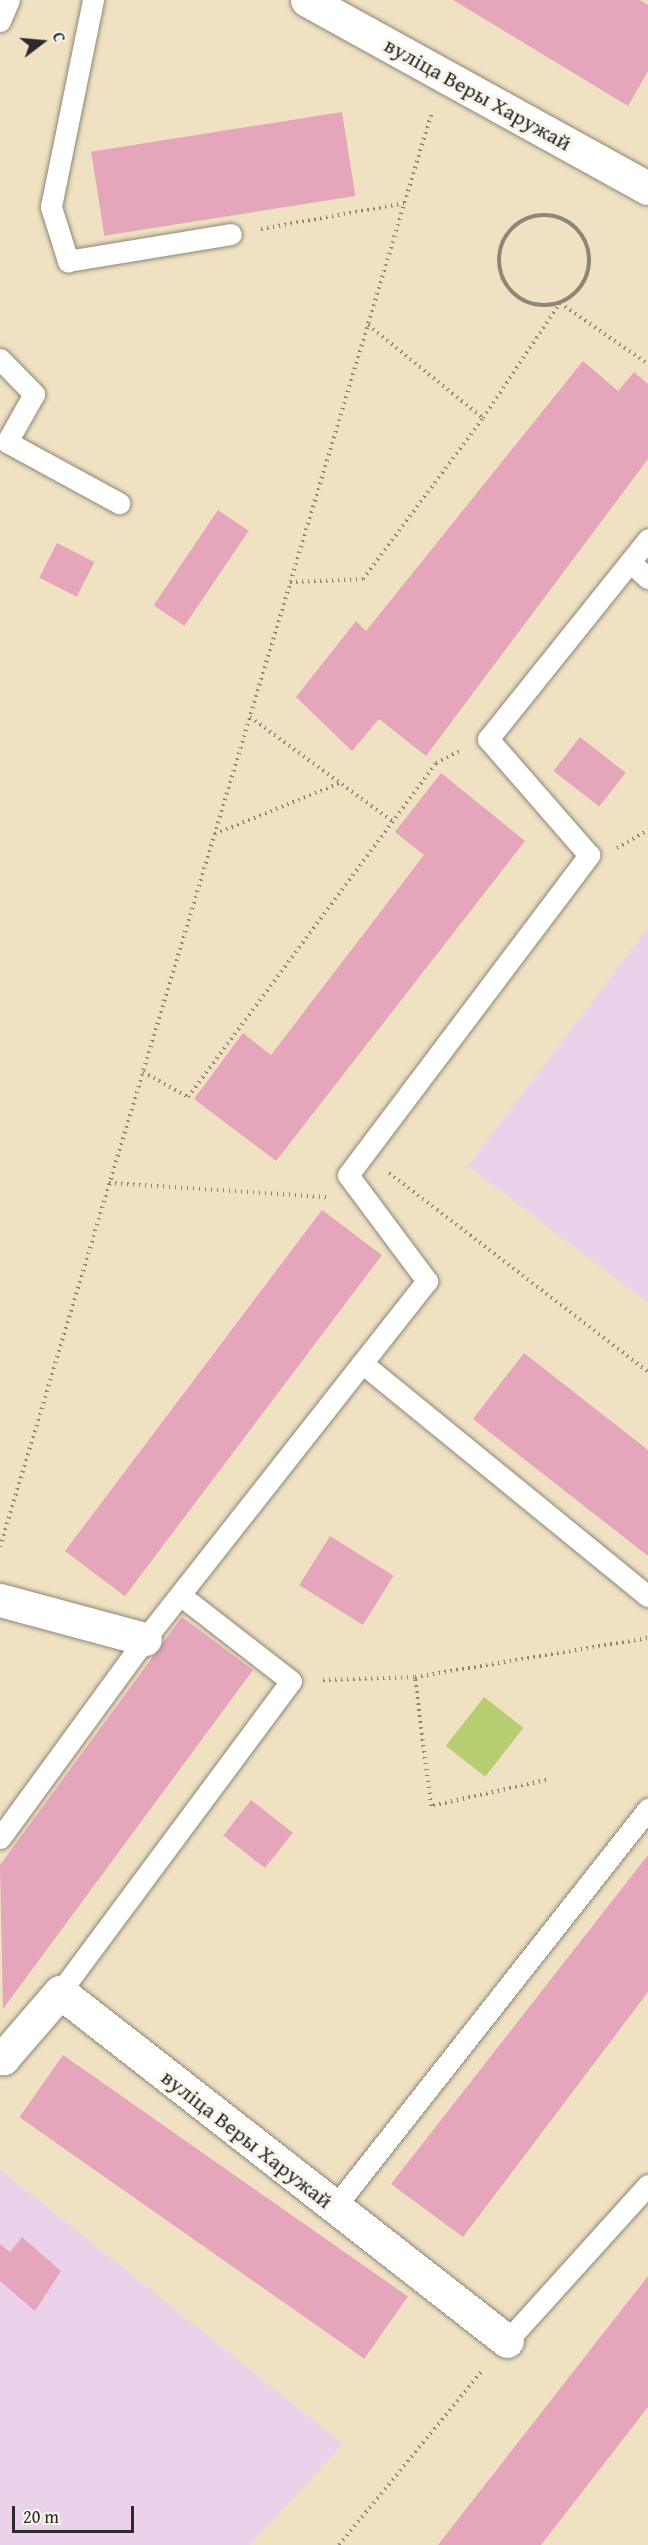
<!DOCTYPE html>
<meta charset="utf-8">
<style>
body{margin:0}
#map{position:relative;width:648px;height:2545px;overflow:hidden;background:#f0e1c3;font-family:"Gentium Book Plus",serif}
div>[style]{position:absolute}
.built>*{inset:0;background:#ecd1ea}
.green>*{inset:0;background:#b6cd72;transform-origin:0 0}
.building>*{inset:0;background:#e5a5bb;transform-origin:0 0}
.path>*{height:4px;margin-top:-2px;transform-origin:0;background:repeating-linear-gradient(90deg,#8e8677 0 1.5px,transparent 0 6px)}
.path>.ring{margin:-2px;padding:0;box-sizing:content-box;background:none;border:4px solid #8e8677;border-radius:50%}
.roads{filter:drop-shadow(0 0 2px #8e8677) drop-shadow(0 0 2px #8e8677)}
.service>*{height:21px;margin:-10.5px;padding:0 10.5px;transform-origin:10.5px;border-radius:10.5px;background:#fff}
.minor>*{height:33px;margin:-16.5px;padding:0 16.5px;transform-origin:16.5px;border-radius:16.5px;background:#fff}
span{translate:-50% -50%;white-space:nowrap;text-align:center;line-height:1.15;-webkit-text-stroke:6px #fbf7ec;paint-order:stroke}
.street-label{font-size:22px;color:#2b2b2b}
.north{position:absolute;left:12px;top:12px;width:60px;height:60px;-webkit-text-stroke:4px #fbf7ec;paint-order:stroke;rotate:74deg;font-size:16px;font-weight:700;line-height:24px;text-align:center;color:#2b2b2b}
.north::after{content:'';display:block;margin:auto;width:21px;height:27px;background:#2b2b2b;clip-path:polygon(50% 0,100% 100%,50% 72%,0 100%)}
.scale{position:absolute;left:12px;top:2506px;width:122px;height:27px;box-sizing:border-box;border:3px solid #2b2b2b;border-top:0;padding-left:8px;font-size:18px;line-height:21px;white-space:nowrap;color:#2b2b2b;-webkit-text-stroke:4px #fbf7ec;paint-order:stroke}
</style>
<div id="map">
<div class="built">
<div style="clip-path:polygon(648px 928px,648px 1303px,468px 1166px)"></div>
<div style="clip-path:polygon(0 2169px,343px 2444px,250px 2545px,0 2545px)"></div>
</div>
<div class="green">
<div style="left:484px;top:1697px;width:50px;height:62px;rotate:38deg"></div>
</div>
<div class="building">
<div style="clip-path:polygon(453px 0,640px 0,648px 5px,648px 71px,628px 106px)"></div>
<div style="left:342px;top:112px;width:85px;height:254px;rotate:81deg"></div>
<div style="clip-path:polygon(583px 361px,618px 391px,634px 372px,648px 384px,648px 459px,426px 756px,379px 719px,352px 751px,296px 697px,356px 621px,366px 631px)"></div>
<div style="left:218px;top:510px;width:37px;height:115px;rotate:34deg"></div>
<div style="left:57px;top:543px;width:42px;height:39px;rotate:27deg"></div>
<div style="left:580px;top:737px;width:58px;height:43px;rotate:38deg"></div>
<div style="clip-path:polygon(441px 773px,525px 841px,276px 1161px,194px 1099px,243px 1033px,271px 1055px,424px 855px,395px 832px)"></div>
<div style="left:322px;top:1210px;width:75px;height:427px;rotate:37deg"></div>
<div style="clip-path:polygon(524px 1353px,648px 1450px,648px 1556px,473px 1419px)"></div>
<div style="left:330px;top:1536px;width:75px;height:58px;rotate:32deg"></div>
<div style="clip-path:polygon(182px 1617px,253px 1670px,3px 2009px,0 1865px)"></div>
<div style="left:251px;top:1800px;width:53px;height:45px;rotate:38deg"></div>
<div style="clip-path:polygon(648px 1855px,648px 1992px,463px 2237px,391px 2184px)"></div>
<div style="left:63px;top:2055px;width:421px;height:76px;rotate:35deg"></div>
<div style="clip-path:polygon(22px 2237px,61px 2271px,35px 2311px,0 2281px,0 2244px,10px 2252px)"></div>
<div style="clip-path:polygon(648px 2276px,648px 2407px,541px 2545px,438px 2545px)"></div>
</div>
<div class="path">
<div class="ring" style="left:499px;top:215px;width:86px;height:86px"></div>
<div style="left:261px;top:229px;width:146px;rotate:-10.2deg"></div>
<div style="left:368px;top:325px;width:148px;rotate:39deg"></div>
<div style="left:290px;top:582px;width:73px;rotate:-2.4deg"></div>
<div style="left:363px;top:579px;width:201px;rotate:-53.3deg"></div>
<div style="left:483px;top:418px;width:138px;rotate:-56.2deg"></div>
<div style="left:560px;top:303px;width:107px;rotate:34.7deg"></div>
<div style="left:250px;top:717px;width:176px;rotate:36.2deg"></div>
<div style="left:215px;top:834px;width:135px;rotate:-22.2deg"></div>
<div style="left:617px;top:848px;width:36px;rotate:-30deg"></div>
<div style="left:143px;top:1072px;width:51px;rotate:29.1deg"></div>
<div style="left:188px;top:1097px;width:416px;rotate:-53.4deg"></div>
<div style="left:436px;top:763px;width:27px;rotate:-27deg"></div>
<div style="left:389px;top:1173px;width:327px;rotate:37.5deg"></div>
<div style="left:109px;top:1183px;width:218px;rotate:3.7deg"></div>
<div style="left:0;top:1547px;width:1499px;rotate:-73.25deg"></div>
<div style="left:323px;top:1680px;width:92px;rotate:-1.9deg"></div>
<div style="left:546px;top:1780px;width:118px;rotate:167.3deg"></div>
<div style="left:431px;top:1806px;width:130px;rotate:-97.1deg"></div>
<div style="left:415px;top:1677px;width:236px;rotate:-9.5deg"></div>
<div style="left:339px;top:2545px;width:227px;rotate:-50.6deg"></div>
</div>
<div class="roads">
<div class="service">
<div style="left:93px;top:0;width:211px;rotate:101.5deg"></div>
<div style="left:51px;top:207px;width:57px;rotate:72.5deg"></div>
<div style="left:68px;top:261px;width:165px;rotate:-9.4deg"></div>
<div style="left:0;top:21px;width:23px;rotate:-67deg"></div>
<div style="left:0;top:359px;width:49px;rotate:45.8deg"></div>
<div style="left:34px;top:394px;width:55px;rotate:119.4deg"></div>
<div style="left:7px;top:442px;width:128px;rotate:28.6deg"></div>
<div style="left:630px;top:562px;width:24px;rotate:42deg"></div>
<div style="left:362px;top:1363px;width:369px;rotate:39.2deg"></div>
<div style="left:0;top:1838px;width:246px;rotate:-53.9deg"></div>
<div style="left:145px;top:1639px;width:456px;rotate:-51.8deg"></div>
<div style="left:427px;top:1281px;width:132px;rotate:-126.7deg"></div>
<div style="left:348px;top:1175px;width:401px;rotate:-53deg"></div>
<div style="left:589px;top:855px;width:154px;rotate:-131deg"></div>
<div style="left:488px;top:739px;width:256px;rotate:-51.3deg"></div>
<div style="left:60px;top:1992px;width:387px;rotate:-53.4deg"></div>
<div style="left:291px;top:1681px;width:140px;rotate:-142.2deg"></div>
<div style="left:334px;top:2208px;width:508px;rotate:-51.8deg"></div>
<div style="left:507px;top:2341px;width:210px;rotate:-47.9deg"></div>
</div>
<div class="minor">
<div style="left:307px;top:0;width:389px;rotate:28.9deg"></div>
<div style="left:0;top:1600px;width:150px;rotate:15.1deg"></div>
<div style="left:0;top:2056px;width:4px;rotate:34deg"></div>
<div style="left:3px;top:2058px;width:87px;rotate:-49.2deg"></div>
<div style="left:60px;top:1992px;width:567px;rotate:37.98deg"></div>
</div>
</div>
<div class="street-label">
<span style="left:478px;top:94px;rotate:29deg">вуліца Веры Харужай</span>
<span style="left:247px;top:2139px;rotate:38deg">вуліца Веры Харужай</span>
</div>
<div class="north">С</div>
<div class="scale">20 m</div>
</div>
